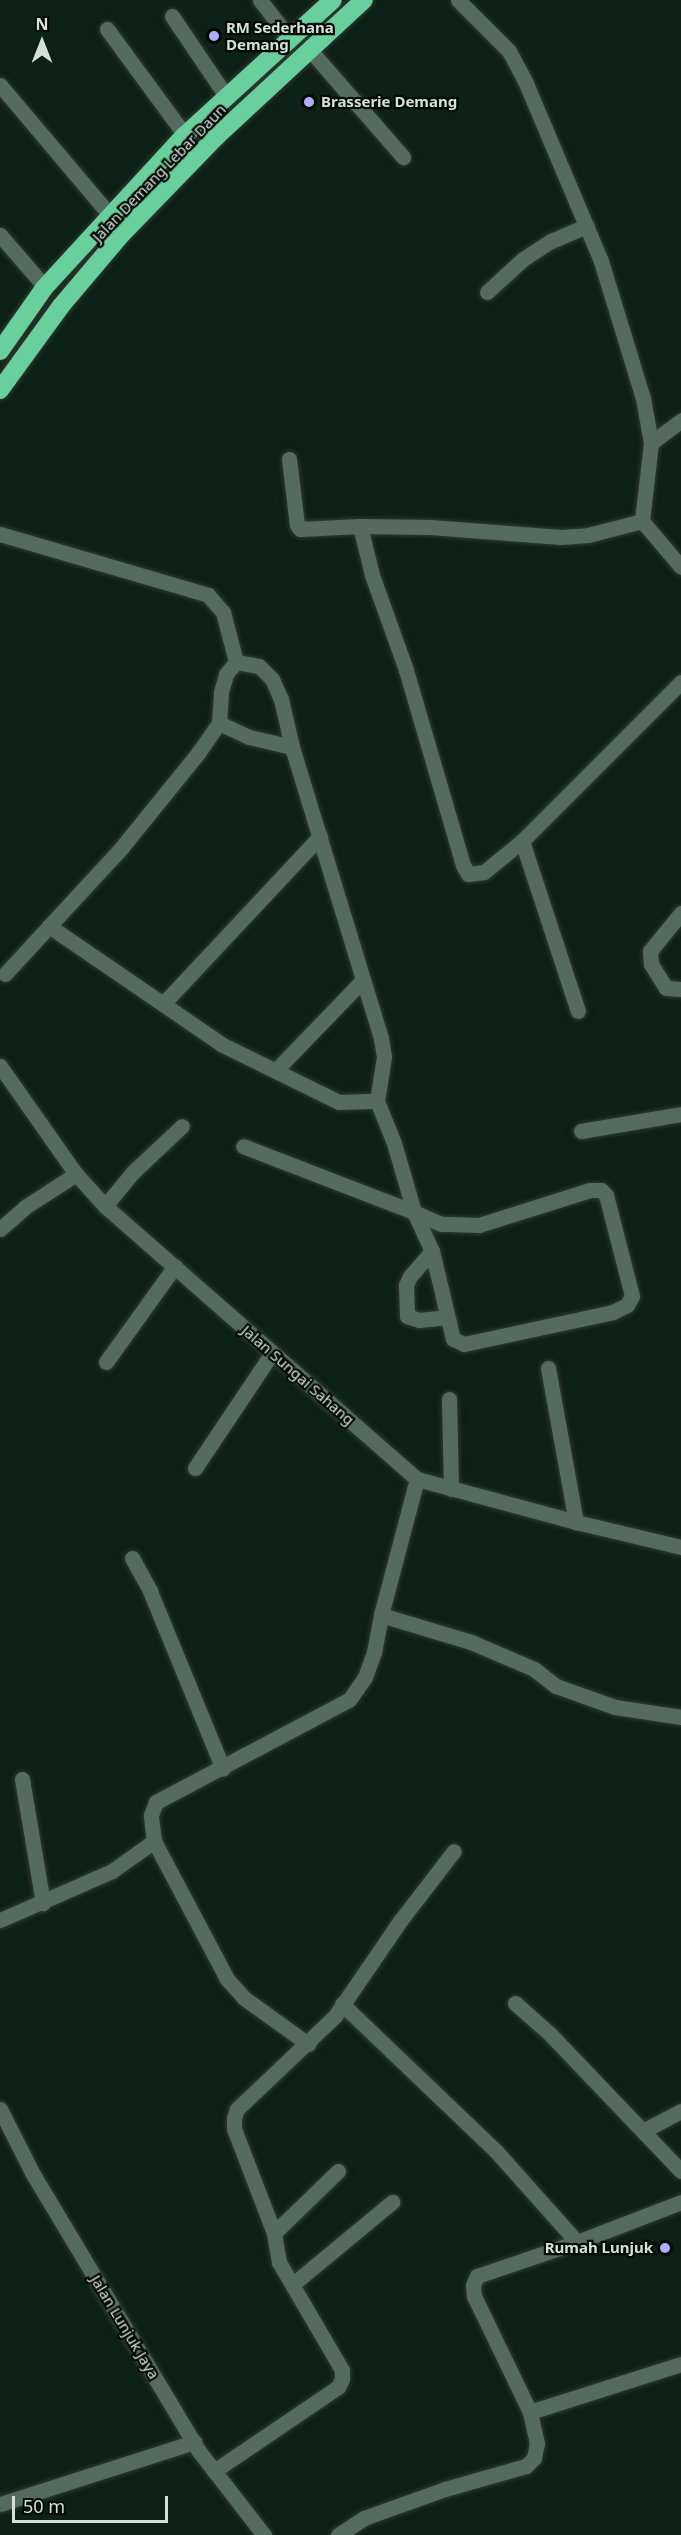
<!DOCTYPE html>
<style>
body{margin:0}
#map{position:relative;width:681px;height:2535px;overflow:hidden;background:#0c2117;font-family:"Noto Sans",sans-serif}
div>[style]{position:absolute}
.roads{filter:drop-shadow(0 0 2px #2f3a32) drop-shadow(0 0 2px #2f3a32)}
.minor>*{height:15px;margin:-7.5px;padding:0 7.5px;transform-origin:7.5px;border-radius:7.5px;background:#546c5f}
.highway>*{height:18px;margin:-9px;padding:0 9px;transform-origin:9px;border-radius:9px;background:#69cf9d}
.dots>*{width:16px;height:16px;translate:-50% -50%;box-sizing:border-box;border:3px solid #030905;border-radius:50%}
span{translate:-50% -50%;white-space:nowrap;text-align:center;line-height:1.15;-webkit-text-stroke:4.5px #030905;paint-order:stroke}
.poi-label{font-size:15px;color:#d4e1d9;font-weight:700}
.left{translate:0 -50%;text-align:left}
.right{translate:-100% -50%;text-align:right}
.street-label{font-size:15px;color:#d4e1d9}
.north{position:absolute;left:12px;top:12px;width:60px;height:60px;-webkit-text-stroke:4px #030905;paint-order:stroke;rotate:0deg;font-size:16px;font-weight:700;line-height:24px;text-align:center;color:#d4e1d9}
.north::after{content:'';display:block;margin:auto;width:21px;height:27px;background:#d4e1d9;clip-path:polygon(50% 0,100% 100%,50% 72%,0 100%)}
.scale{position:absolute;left:12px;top:2496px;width:156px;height:27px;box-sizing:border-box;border:3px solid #d4e1d9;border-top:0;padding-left:8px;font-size:18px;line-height:21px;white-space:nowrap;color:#d4e1d9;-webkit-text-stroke:4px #030905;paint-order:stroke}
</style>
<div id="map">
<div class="roads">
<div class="minor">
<div style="left:260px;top:0;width:49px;rotate:52.4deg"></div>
<div style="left:458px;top:0;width:72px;rotate:45deg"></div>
<div style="left:509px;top:51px;width:34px;rotate:62deg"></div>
<div style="left:525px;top:81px;width:195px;rotate:67.1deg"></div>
<div style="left:601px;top:261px;width:143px;rotate:73deg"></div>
<div style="left:643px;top:398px;width:46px;rotate:79.9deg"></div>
<div style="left:651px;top:443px;width:79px;rotate:96.6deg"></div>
<div style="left:642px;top:521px;width:60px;rotate:49.7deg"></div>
<div style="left:172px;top:16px;width:97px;rotate:56deg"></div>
<div style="left:107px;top:29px;width:132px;rotate:53.7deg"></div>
<div style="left:310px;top:50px;width:142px;rotate:49deg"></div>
<div style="left:0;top:85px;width:170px;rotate:49.8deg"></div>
<div style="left:0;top:235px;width:69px;rotate:49.1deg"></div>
<div style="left:487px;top:292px;width:49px;rotate:-42.5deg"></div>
<div style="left:523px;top:259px;width:33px;rotate:-33deg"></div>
<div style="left:551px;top:241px;width:39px;rotate:-23deg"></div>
<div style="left:651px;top:443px;width:38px;rotate:-37deg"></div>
<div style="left:289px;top:459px;width:66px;rotate:83.1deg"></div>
<div style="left:297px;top:525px;width:5px;rotate:53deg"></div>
<div style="left:300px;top:529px;width:60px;rotate:-2.9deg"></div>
<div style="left:360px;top:526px;width:70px;rotate:0.8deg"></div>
<div style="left:430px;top:527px;width:131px;rotate:4.4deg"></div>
<div style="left:561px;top:537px;width:27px;rotate:-4deg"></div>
<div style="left:588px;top:535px;width:56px;rotate:-14.5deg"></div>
<div style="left:360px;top:526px;width:50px;rotate:76.2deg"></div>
<div style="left:372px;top:575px;width:101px;rotate:70.3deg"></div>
<div style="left:406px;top:670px;width:203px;rotate:73.7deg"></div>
<div style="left:463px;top:865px;width:10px;rotate:61deg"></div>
<div style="left:468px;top:874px;width:16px;rotate:-7deg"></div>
<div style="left:484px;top:872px;width:49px;rotate:-39.2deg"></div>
<div style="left:522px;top:841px;width:225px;rotate:-45deg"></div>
<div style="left:0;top:534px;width:217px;rotate:16.3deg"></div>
<div style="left:208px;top:595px;width:23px;rotate:49deg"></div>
<div style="left:223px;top:612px;width:52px;rotate:75.4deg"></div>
<div style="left:236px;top:662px;width:23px;rotate:10deg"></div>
<div style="left:259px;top:666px;width:18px;rotate:45deg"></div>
<div style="left:272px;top:679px;width:22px;rotate:66deg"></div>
<div style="left:281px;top:699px;width:49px;rotate:77.1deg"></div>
<div style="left:292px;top:747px;width:304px;rotate:73deg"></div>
<div style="left:381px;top:1038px;width:19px;rotate:81deg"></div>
<div style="left:384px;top:1057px;width:45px;rotate:99deg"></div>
<div style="left:377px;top:1101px;width:45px;rotate:68deg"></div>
<div style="left:394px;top:1143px;width:72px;rotate:73.8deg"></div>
<div style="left:414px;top:1212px;width:43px;rotate:65.2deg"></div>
<div style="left:432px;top:1251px;width:90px;rotate:76.6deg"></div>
<div style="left:453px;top:1339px;width:12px;rotate:24deg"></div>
<div style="left:464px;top:1344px;width:152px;rotate:-12.1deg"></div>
<div style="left:613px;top:1312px;width:16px;rotate:-27deg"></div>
<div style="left:627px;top:1305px;width:10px;rotate:-61deg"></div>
<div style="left:632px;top:1296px;width:104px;rotate:-104.4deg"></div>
<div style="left:606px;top:1195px;width:7px;rotate:-135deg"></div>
<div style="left:601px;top:1190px;width:11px;rotate:180deg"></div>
<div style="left:590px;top:1190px;width:116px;rotate:162.5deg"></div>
<div style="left:479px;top:1225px;width:38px;rotate:-178deg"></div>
<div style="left:441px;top:1224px;width:30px;rotate:-156deg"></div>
<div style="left:414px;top:1212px;width:183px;rotate:-158.9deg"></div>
<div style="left:219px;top:723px;width:33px;rotate:25deg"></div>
<div style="left:249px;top:737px;width:44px;rotate:13.1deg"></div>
<div style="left:522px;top:841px;width:179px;rotate:71.8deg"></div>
<div style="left:681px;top:913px;width:49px;rotate:129.2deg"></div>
<div style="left:650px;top:951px;width:13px;rotate:86deg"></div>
<div style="left:651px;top:964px;width:28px;rotate:58deg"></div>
<div style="left:666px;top:988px;width:15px;rotate:4deg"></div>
<div style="left:49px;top:926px;width:211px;rotate:34.4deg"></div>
<div style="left:223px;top:1045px;width:129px;rotate:26.2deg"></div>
<div style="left:339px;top:1102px;width:38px;rotate:-2deg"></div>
<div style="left:5px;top:974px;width:173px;rotate:-47.3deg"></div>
<div style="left:122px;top:847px;width:121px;rotate:-51deg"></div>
<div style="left:198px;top:753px;width:37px;rotate:-55deg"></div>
<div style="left:219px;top:723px;width:31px;rotate:-86deg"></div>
<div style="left:221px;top:692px;width:19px;rotate:-74deg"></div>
<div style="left:226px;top:674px;width:16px;rotate:-50deg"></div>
<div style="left:163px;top:1004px;width:230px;rotate:-46.9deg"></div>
<div style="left:0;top:1066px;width:132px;rotate:54.9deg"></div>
<div style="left:76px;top:1174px;width:43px;rotate:47.8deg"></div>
<div style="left:105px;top:1206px;width:415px;rotate:41.2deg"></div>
<div style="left:417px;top:1479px;width:165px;rotate:15.1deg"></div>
<div style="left:576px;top:1522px;width:108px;rotate:13.4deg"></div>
<div style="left:276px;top:1070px;width:124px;rotate:-46deg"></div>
<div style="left:581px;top:1131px;width:101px;rotate:-9.6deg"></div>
<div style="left:105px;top:1206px;width:44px;rotate:-50.5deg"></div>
<div style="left:133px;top:1172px;width:67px;rotate:-43.2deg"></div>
<div style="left:0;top:1229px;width:33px;rotate:-41deg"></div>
<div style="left:25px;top:1207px;width:61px;rotate:-32.9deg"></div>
<div style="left:432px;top:1251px;width:33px;rotate:131deg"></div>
<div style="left:410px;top:1276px;width:10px;rotate:114deg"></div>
<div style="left:406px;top:1285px;width:31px;rotate:88deg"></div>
<div style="left:407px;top:1316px;width:13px;rotate:18deg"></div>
<div style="left:419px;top:1320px;width:27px;rotate:-6deg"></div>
<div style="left:106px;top:1362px;width:118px;rotate:-54.3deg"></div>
<div style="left:548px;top:1368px;width:157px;rotate:79.7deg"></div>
<div style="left:449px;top:1399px;width:90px;rotate:88.7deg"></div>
<div style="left:195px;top:1468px;width:138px;rotate:-56.2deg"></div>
<div style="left:132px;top:1558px;width:38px;rotate:61deg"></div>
<div style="left:150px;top:1591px;width:192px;rotate:67.7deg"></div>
<div style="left:381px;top:1615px;width:94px;rotate:16.7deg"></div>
<div style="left:471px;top:1642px;width:69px;rotate:23.2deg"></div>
<div style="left:534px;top:1669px;width:28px;rotate:38deg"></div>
<div style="left:556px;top:1686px;width:63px;rotate:19.6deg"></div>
<div style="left:615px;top:1707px;width:67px;rotate:8.6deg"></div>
<div style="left:22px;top:1779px;width:126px;rotate:80.4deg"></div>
<div style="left:154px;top:1841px;width:156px;rotate:62.1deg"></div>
<div style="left:227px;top:1979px;width:25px;rotate:48deg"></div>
<div style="left:244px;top:1998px;width:79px;rotate:35.7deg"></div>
<div style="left:0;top:1920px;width:122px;rotate:-23.6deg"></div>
<div style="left:112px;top:1871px;width:52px;rotate:-35.5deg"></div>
<div style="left:154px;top:1841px;width:26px;rotate:-97deg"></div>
<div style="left:151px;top:1815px;width:14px;rotate:-69deg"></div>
<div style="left:156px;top:1802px;width:218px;rotate:-27.9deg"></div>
<div style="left:349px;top:1700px;width:28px;rotate:-55deg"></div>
<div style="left:365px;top:1677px;width:27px;rotate:-70deg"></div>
<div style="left:374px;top:1652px;width:38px;rotate:-79deg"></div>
<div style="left:381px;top:1615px;width:141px;rotate:-75.2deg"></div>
<div style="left:515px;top:2003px;width:45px;rotate:41.4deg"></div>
<div style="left:549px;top:2033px;width:191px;rotate:46.3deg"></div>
<div style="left:342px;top:2004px;width:213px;rotate:43.7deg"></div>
<div style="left:496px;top:2151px;width:122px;rotate:48.3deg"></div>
<div style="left:0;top:2109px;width:73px;rotate:63.1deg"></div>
<div style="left:33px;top:2174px;width:322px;rotate:59.1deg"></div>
<div style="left:198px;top:2450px;width:108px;rotate:52.2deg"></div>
<div style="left:643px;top:2131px;width:43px;rotate:-27.8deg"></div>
<div style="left:274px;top:2233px;width:89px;rotate:-44.1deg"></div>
<div style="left:293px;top:2284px;width:129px;rotate:-39.6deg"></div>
<div style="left:530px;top:2412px;width:158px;rotate:-17.6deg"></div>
<div style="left:214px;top:2471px;width:150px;rotate:-34.1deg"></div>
<div style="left:338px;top:2387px;width:9px;rotate:-63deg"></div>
<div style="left:342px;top:2379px;width:9px;rotate:-90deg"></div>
<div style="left:342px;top:2370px;width:125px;rotate:-120.3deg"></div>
<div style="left:279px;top:2262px;width:29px;rotate:-100deg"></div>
<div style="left:274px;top:2233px;width:111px;rotate:-111deg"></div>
<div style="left:234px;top:2129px;width:11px;rotate:-90deg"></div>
<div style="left:234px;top:2118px;width:9px;rotate:-72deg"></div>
<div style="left:237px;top:2109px;width:135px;rotate:-43.5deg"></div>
<div style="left:335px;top:2016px;width:115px;rotate:-55.6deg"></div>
<div style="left:400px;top:1921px;width:88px;rotate:-52.4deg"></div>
<div style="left:0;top:2504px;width:204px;rotate:-17.7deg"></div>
<div style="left:338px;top:2535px;width:31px;rotate:-33deg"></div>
<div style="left:364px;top:2518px;width:86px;rotate:-19.7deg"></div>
<div style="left:445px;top:2489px;width:84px;rotate:-15.9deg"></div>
<div style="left:526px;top:2466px;width:11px;rotate:-45deg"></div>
<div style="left:534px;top:2458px;width:15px;rotate:-79deg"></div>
<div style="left:537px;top:2443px;width:32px;rotate:-103deg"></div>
<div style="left:530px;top:2412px;width:129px;rotate:-115.8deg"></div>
<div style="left:474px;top:2296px;width:11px;rotate:-95deg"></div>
<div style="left:473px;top:2285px;width:10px;rotate:-66deg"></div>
<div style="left:477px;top:2276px;width:106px;rotate:-18.8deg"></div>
<div style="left:577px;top:2242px;width:111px;rotate:-21deg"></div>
</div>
<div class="highway">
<div style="left:0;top:351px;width:78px;rotate:-54.9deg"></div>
<div style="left:45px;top:287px;width:207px;rotate:-47.4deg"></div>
<div style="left:185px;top:135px;width:200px;rotate:-42.4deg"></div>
<div style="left:0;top:390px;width:104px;rotate:-54deg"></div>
<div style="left:61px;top:306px;width:93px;rotate:-49.8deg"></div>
<div style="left:121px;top:235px;width:138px;rotate:-45.9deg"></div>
<div style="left:217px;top:136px;width:200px;rotate:-42.8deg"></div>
</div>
</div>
<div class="dots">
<div style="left:214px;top:36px;background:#b0aefa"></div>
<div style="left:309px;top:102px;background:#b0aefa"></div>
<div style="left:665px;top:2248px;background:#b0aefa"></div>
</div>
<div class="poi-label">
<span class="left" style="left:226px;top:36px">RM Sederhana<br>Demang</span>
<span class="left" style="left:321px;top:102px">Brasserie Demang</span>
<span class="right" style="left:653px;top:2248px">Rumah Lunjuk</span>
</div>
<div class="street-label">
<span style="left:159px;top:173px;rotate:-46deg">Jalan Demang Lebar Daun</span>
<span style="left:298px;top:1375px;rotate:41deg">Jalan Sungai Sahang</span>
<span style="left:125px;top:2327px;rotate:59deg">Jalan Lunjuk Jaya</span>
</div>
<div class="north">N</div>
<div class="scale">50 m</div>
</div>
